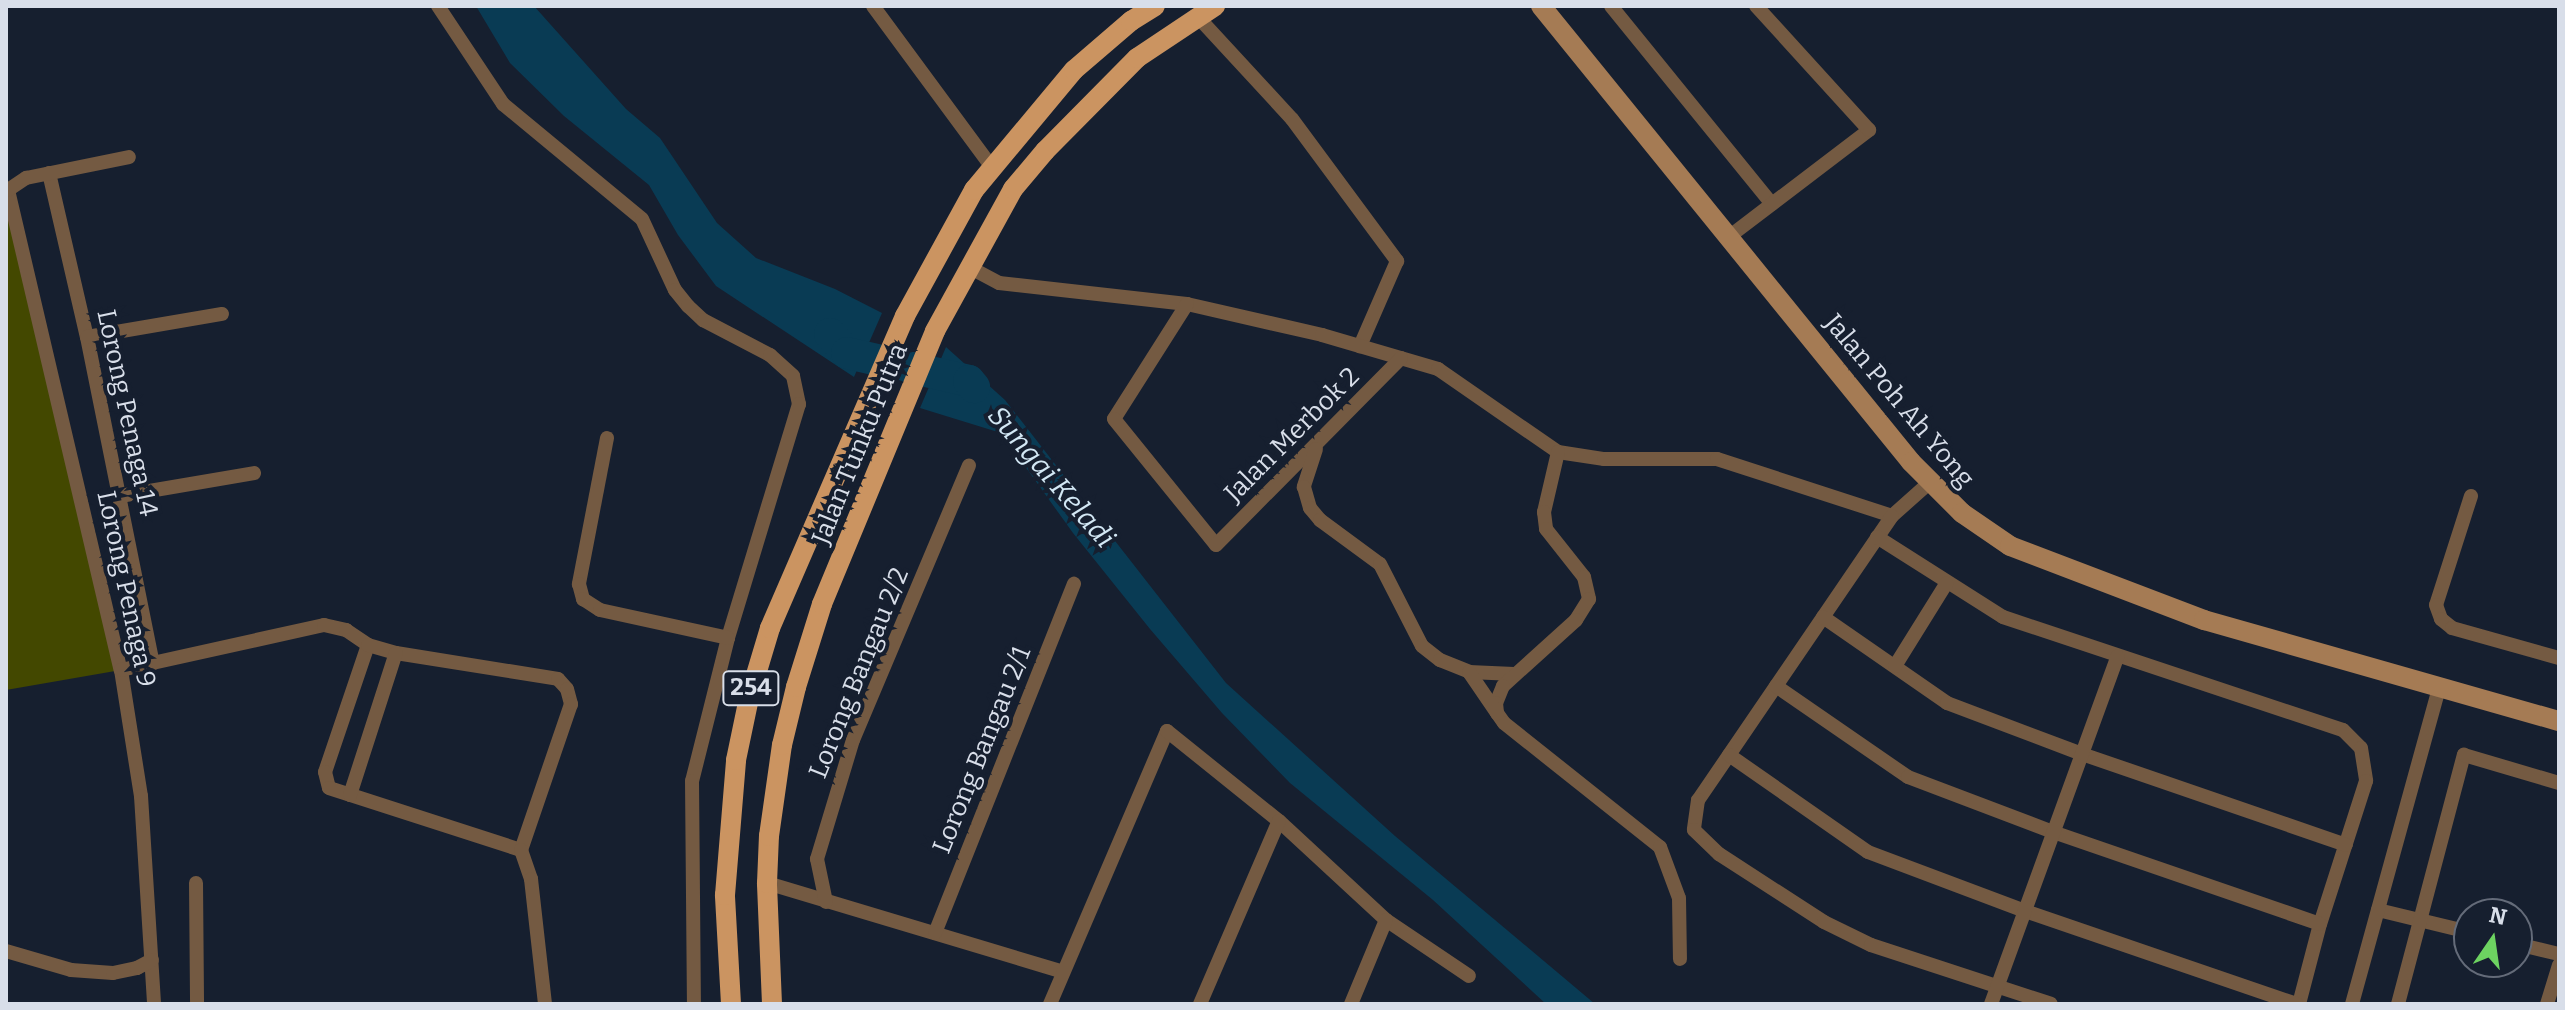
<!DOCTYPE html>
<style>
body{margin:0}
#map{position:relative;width:2565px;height:1010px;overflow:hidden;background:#161f2f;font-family:Bitter,serif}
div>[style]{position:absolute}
.green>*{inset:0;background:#434800}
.water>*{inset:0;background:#093b54}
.river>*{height:32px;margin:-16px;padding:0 16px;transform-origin:16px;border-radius:16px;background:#093b54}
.minor>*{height:14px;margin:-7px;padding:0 7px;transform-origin:7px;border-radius:7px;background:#745a42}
.secondary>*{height:20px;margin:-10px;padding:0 10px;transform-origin:10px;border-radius:10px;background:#a57b54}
.primary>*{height:20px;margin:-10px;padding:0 10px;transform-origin:10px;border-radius:10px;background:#cb9461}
span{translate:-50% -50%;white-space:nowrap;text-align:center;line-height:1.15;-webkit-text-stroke:8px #161f2f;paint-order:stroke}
.shield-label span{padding:2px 6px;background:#161f2f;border:2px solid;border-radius:6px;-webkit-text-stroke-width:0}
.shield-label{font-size:24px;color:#d8dee9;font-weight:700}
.street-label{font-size:26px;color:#d8dee9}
.water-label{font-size:28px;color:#d3e8f5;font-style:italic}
.frame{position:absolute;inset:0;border:8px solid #d8dee9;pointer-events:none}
.north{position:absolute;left:2453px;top:898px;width:80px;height:80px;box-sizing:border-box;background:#161f2f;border:2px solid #646b79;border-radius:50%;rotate:13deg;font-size:22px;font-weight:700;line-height:32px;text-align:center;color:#d8dee9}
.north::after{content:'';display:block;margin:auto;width:28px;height:36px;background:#6dd361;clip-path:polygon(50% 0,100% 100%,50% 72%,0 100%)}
</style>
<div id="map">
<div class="green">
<div style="clip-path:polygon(6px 189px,121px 670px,6px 690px)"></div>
</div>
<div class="water">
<div style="clip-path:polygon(476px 6px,534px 6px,626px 109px,660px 138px,717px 223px,756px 258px,835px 289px,882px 313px,854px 377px,716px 286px,678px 235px,649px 185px,564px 116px,510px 63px)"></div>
<div style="clip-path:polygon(946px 347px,1005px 400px,1226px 683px,1395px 836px,1595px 1004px,1546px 1004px,1433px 900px,1290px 783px,1222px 713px,1150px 629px,1073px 533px,1001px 433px,920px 408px)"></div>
</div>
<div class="river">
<div style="left:830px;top:334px;width:25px;rotate:48deg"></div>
<div style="left:847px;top:353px;width:125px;rotate:12.9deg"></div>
<div style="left:969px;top:381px;width:8px;rotate:50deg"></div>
</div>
<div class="minor">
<div style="left:438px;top:6px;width:118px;rotate:56.4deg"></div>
<div style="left:503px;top:104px;width:180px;rotate:39.6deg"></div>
<div style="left:642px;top:219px;width:78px;rotate:65.1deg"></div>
<div style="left:675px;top:290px;width:21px;rotate:51deg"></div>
<div style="left:688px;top:306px;width:21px;rotate:43deg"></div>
<div style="left:703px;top:320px;width:76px;rotate:27.6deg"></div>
<div style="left:770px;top:355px;width:31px;rotate:42deg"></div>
<div style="left:793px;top:376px;width:29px;rotate:78deg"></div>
<div style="left:799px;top:404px;width:245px;rotate:106.9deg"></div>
<div style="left:728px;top:638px;width:147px;rotate:104.1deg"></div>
<div style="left:692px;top:781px;width:223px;rotate:89.5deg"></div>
<div style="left:873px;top:6px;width:199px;rotate:53.6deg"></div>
<div style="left:1611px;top:6px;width:255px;rotate:50.9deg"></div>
<div style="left:1197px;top:16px;width:140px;rotate:47.3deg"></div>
<div style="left:1292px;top:119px;width:177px;rotate:53.5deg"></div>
<div style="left:1397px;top:261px;width:93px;rotate:113.5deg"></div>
<div style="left:49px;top:173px;width:168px;rotate:77deg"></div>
<div style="left:87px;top:337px;width:333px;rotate:78.6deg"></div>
<div style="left:8px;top:190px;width:493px;rotate:76.8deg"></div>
<div style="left:121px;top:670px;width:128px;rotate:81deg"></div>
<div style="left:141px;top:796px;width:208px;rotate:86.4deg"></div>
<div style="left:8px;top:190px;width:22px;rotate:-34deg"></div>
<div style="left:26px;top:178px;width:105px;rotate:-11.5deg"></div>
<div style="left:1730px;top:236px;width:175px;rotate:-37.3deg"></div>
<div style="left:1869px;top:130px;width:168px;rotate:-132.3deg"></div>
<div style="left:969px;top:267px;width:34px;rotate:28deg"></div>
<div style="left:999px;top:283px;width:189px;rotate:6.4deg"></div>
<div style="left:1187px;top:304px;width:139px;rotate:12.9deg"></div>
<div style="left:1322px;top:335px;width:121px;rotate:16.3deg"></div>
<div style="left:1438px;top:369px;width:146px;rotate:34.7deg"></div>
<div style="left:1558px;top:452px;width:47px;rotate:8.7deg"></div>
<div style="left:1604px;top:459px;width:113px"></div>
<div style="left:1717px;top:459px;width:184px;rotate:18deg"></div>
<div style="left:1187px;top:304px;width:136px;rotate:122.4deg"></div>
<div style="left:1114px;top:419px;width:162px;rotate:51deg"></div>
<div style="left:1216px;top:545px;width:263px;rotate:-45.3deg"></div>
<div style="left:87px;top:337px;width:137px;rotate:-9.7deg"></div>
<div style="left:607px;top:438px;width:149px;rotate:100.9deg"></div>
<div style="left:579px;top:584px;width:16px;rotate:75deg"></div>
<div style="left:583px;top:599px;width:20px;rotate:33deg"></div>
<div style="left:600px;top:610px;width:131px;rotate:12.3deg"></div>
<div style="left:1316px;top:449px;width:40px;rotate:108deg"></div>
<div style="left:1304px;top:487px;width:22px;rotate:74deg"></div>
<div style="left:1310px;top:508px;width:16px;rotate:50deg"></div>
<div style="left:1320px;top:520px;width:74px;rotate:36.3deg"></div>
<div style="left:1380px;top:564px;width:92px;rotate:62.9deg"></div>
<div style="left:1422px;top:646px;width:23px;rotate:38deg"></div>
<div style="left:1440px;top:660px;width:31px;rotate:22deg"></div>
<div style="left:1469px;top:672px;width:45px;rotate:2.5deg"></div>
<div style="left:1558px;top:452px;width:62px;rotate:103.1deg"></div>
<div style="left:1544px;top:512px;width:17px;rotate:83deg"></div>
<div style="left:1546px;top:529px;width:61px;rotate:51.6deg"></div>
<div style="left:1584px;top:577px;width:23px;rotate:77deg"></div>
<div style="left:1589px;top:599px;width:25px;rotate:122deg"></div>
<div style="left:1576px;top:620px;width:98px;rotate:137.9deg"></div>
<div style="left:1503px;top:686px;width:18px;rotate:112deg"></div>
<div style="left:1496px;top:703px;width:10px;rotate:84deg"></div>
<div style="left:1497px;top:713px;width:12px;rotate:55deg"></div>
<div style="left:1504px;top:723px;width:199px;rotate:38.5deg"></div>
<div style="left:1660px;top:847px;width:54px;rotate:69.6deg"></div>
<div style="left:1679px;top:898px;width:61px;rotate:89.1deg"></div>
<div style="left:1929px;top:483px;width:50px;rotate:138.3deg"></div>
<div style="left:1892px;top:516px;width:344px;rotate:124.3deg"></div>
<div style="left:1698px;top:800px;width:30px;rotate:98deg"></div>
<div style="left:1694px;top:830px;width:35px;rotate:44deg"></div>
<div style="left:1719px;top:854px;width:125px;rotate:32.9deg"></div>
<div style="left:1824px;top:922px;width:52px;rotate:26.1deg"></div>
<div style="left:1871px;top:945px;width:189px;rotate:18.1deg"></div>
<div style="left:120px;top:496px;width:136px;rotate:-9.7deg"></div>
<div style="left:2471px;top:496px;width:114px;rotate:107.8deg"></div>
<div style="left:2436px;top:605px;width:15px;rotate:70deg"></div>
<div style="left:2441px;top:619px;width:14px;rotate:39deg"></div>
<div style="left:2452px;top:628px;width:111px;rotate:15.7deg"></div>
<div style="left:1877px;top:537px;width:149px;rotate:32.4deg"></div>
<div style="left:2003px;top:617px;width:358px;rotate:18.4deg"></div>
<div style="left:2343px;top:730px;width:25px;rotate:45deg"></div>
<div style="left:2361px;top:748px;width:33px;rotate:81deg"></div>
<div style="left:2366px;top:781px;width:150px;rotate:107.8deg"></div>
<div style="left:2320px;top:924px;width:83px;rotate:104.7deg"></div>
<div style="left:1823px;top:617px;width:151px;rotate:34.7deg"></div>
<div style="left:1947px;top:703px;width:144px;rotate:20.7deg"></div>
<div style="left:2082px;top:754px;width:279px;rotate:19deg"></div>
<div style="left:368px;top:645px;width:134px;rotate:108.7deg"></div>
<div style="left:325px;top:772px;width:16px;rotate:76deg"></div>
<div style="left:329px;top:788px;width:202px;rotate:17.9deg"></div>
<div style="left:1895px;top:666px;width:97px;rotate:-58.1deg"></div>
<div style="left:121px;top:670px;width:208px;rotate:-12.5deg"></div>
<div style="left:324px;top:625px;width:23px;rotate:13deg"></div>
<div style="left:346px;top:630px;width:27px;rotate:34deg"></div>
<div style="left:368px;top:645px;width:29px;rotate:16deg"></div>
<div style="left:396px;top:653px;width:164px;rotate:9.1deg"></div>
<div style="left:558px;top:679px;width:13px;rotate:48deg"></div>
<div style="left:567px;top:689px;width:16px;rotate:75deg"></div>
<div style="left:571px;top:704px;width:154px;rotate:108.9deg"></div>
<div style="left:1469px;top:672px;width:50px;rotate:55.7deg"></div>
<div style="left:1776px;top:686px;width:160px;rotate:34.6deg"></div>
<div style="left:1908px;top:777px;width:155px;rotate:20.8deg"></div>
<div style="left:2053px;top:832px;width:282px;rotate:19deg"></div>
<div style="left:1729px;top:755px;width:169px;rotate:34.9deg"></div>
<div style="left:1868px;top:852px;width:168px;rotate:20.6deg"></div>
<div style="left:2025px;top:911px;width:287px;rotate:18.9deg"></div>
<div style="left:350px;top:795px;width:149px;rotate:-72.1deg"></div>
<div style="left:521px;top:850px;width:31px;rotate:71deg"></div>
<div style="left:531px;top:879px;width:126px;rotate:83.6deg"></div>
<div style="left:196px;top:883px;width:121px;rotate:89.5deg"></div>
<div style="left:767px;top:883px;width:307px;rotate:16.7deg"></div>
<div style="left:826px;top:902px;width:44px;rotate:-101.8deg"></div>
<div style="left:817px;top:859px;width:124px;rotate:-73.2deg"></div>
<div style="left:853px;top:740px;width:298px;rotate:-67.1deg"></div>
<div style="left:2378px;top:910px;width:94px;rotate:13.6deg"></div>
<div style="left:935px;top:933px;width:376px;rotate:-68.3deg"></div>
<div style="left:2517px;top:944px;width:43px;rotate:13.4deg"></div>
<div style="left:6px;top:951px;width:68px;rotate:16.3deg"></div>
<div style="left:71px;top:970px;width:42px;rotate:4.1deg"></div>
<div style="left:113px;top:973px;width:25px;rotate:-12deg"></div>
<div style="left:137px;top:968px;width:17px;rotate:-28deg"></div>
<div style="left:1050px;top:1004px;width:297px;rotate:-66.8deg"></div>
<div style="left:1167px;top:731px;width:144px;rotate:38.8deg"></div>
<div style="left:1279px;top:821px;width:146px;rotate:42.8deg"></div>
<div style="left:1386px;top:920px;width:100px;rotate:34deg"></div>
<div style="left:1200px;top:1004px;width:199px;rotate:-66.7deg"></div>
<div style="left:1351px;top:1004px;width:91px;rotate:-67.4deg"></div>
<div style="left:1991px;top:1004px;width:370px;rotate:-70deg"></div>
<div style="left:2352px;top:1004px;width:328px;rotate:-74.6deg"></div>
<div style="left:2398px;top:1004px;width:258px;rotate:-75.2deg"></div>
<div style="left:2464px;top:755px;width:99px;rotate:16.4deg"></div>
<div style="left:2547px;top:1004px;width:41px;rotate:-72.9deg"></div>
</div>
<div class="secondary">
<div style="left:1541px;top:6px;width:587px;rotate:50.94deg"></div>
<div style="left:1911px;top:462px;width:72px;rotate:45deg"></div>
<div style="left:1962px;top:513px;width:58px;rotate:34.5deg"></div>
<div style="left:2010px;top:546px;width:208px;rotate:20.9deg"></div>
<div style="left:2204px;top:620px;width:369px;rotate:15.9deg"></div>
</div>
<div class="primary">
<div style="left:731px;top:1004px;width:109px;rotate:-93.2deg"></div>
<div style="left:725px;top:895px;width:135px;rotate:-85.3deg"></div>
<div style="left:736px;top:760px;width:63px;rotate:-78.2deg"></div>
<div style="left:749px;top:698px;width:73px;rotate:-73.3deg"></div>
<div style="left:770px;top:628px;width:340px;rotate:-66.6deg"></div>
<div style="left:905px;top:316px;width:144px;rotate:-61.3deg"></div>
<div style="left:974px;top:190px;width:156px;rotate:-50.2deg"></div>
<div style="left:1074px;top:70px;width:75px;rotate:-40.7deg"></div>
<div style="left:1131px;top:21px;width:28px;rotate:-32deg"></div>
<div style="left:772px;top:1004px;width:121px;rotate:-92.4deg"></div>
<div style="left:767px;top:883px;width:47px;rotate:-87.6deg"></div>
<div style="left:769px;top:836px;width:92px;rotate:-81.9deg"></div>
<div style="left:782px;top:745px;width:60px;rotate:-76.4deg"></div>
<div style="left:796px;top:687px;width:87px;rotate:-72.6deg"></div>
<div style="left:822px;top:604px;width:295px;rotate:-67.5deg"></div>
<div style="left:935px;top:331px;width:162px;rotate:-61.2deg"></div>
<div style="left:1013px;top:189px;width:50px;rotate:-49.9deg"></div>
<div style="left:1045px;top:151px;width:131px;rotate:-45.3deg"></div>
<div style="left:1137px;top:58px;width:94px;rotate:-33.7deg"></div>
</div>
<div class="shield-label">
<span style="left:751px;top:688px">254</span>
</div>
<div class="street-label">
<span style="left:1899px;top:401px;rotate:50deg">Jalan Poh Ah Yong</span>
<span style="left:127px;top:413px;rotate:78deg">Lorong Penaga 14</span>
<span style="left:1292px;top:435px;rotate:-45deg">Jalan Merbok 2</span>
<span style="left:860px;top:444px;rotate:-68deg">Jalan Tunku Putra</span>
<span style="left:126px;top:589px;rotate:78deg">Lorong Penaga 9</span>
<span style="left:859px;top:673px;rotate:-68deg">Lorong Bangau 2/2</span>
<span style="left:982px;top:750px;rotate:-68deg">Lorong Bangau 2/1</span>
</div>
<div class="water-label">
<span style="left:1051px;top:477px;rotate:49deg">Sungai Keladi</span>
</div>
<div class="frame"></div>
<div class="north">N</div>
</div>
